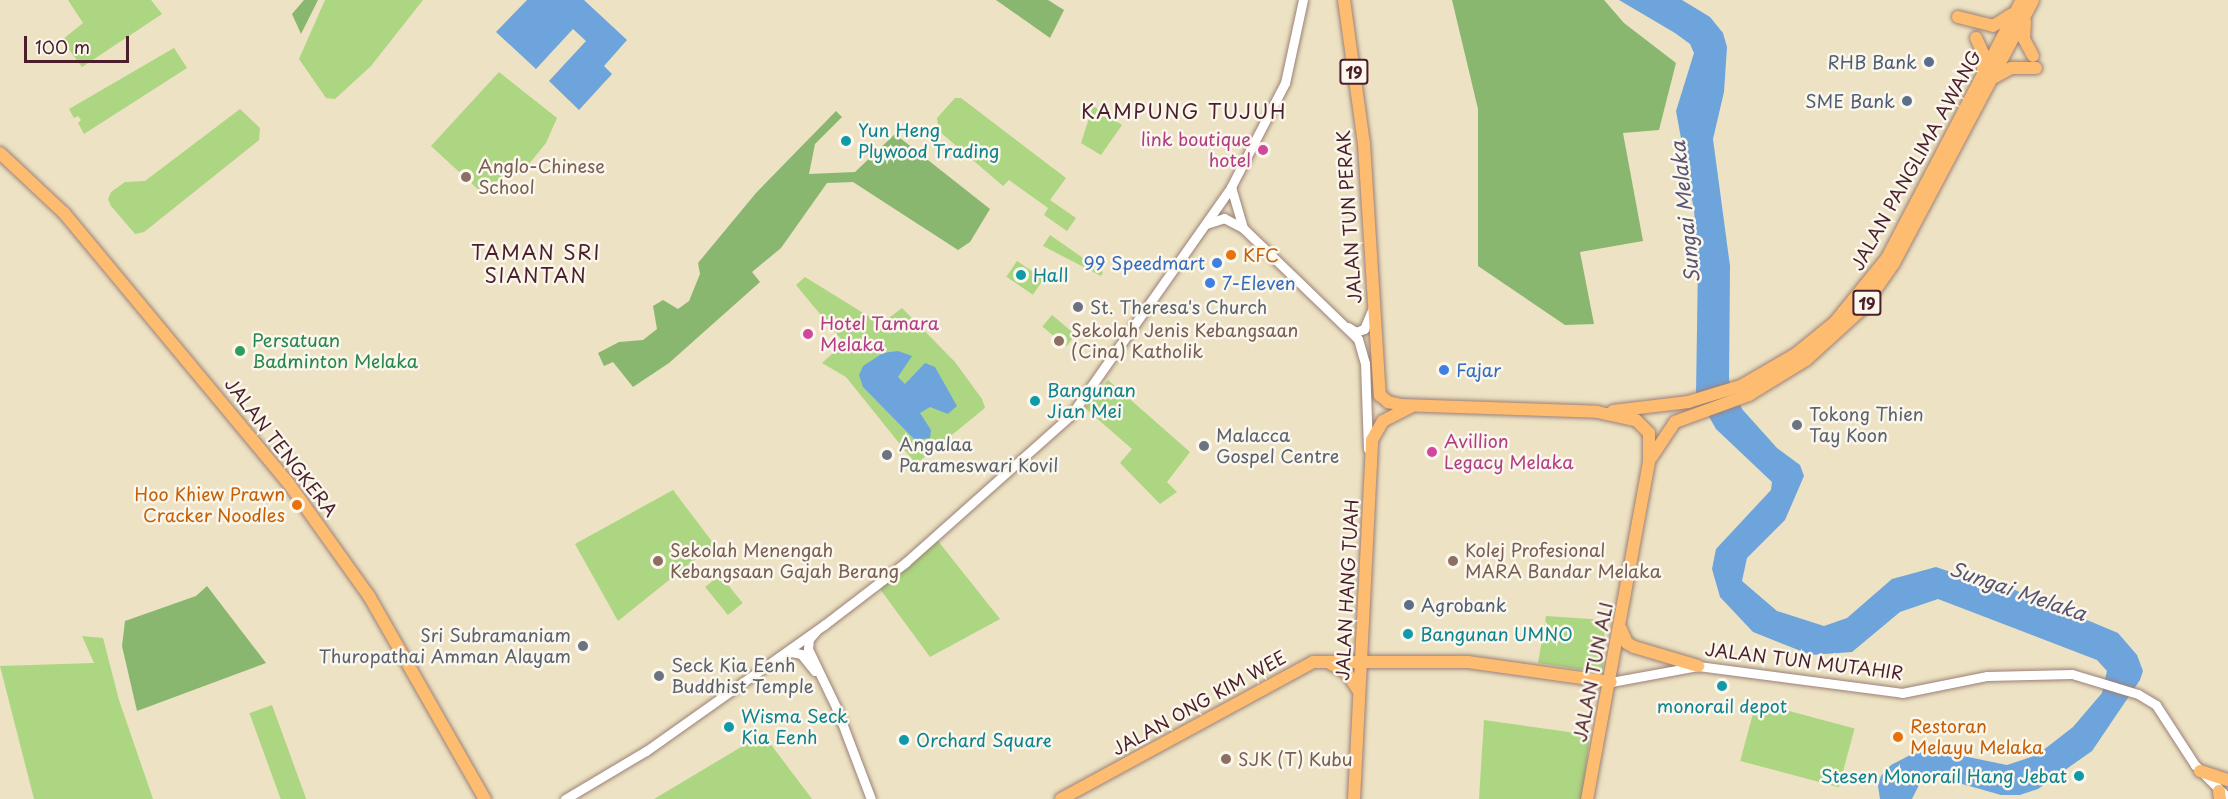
<!DOCTYPE html>
<style>
body{margin:0}
#map{position:relative;width:2228px;height:799px;overflow:hidden;background:#ede2c3;font-family:"Playpen Sans",sans-serif}
div>[style]{position:absolute}
.green>*{inset:0;background:#acd681;transform-origin:0 0}
.forest>*{inset:0;background:#89b76f}
.water>*{inset:0;background:#6ea4dc}
.roads{filter:drop-shadow(0 0 2px #9c8077) drop-shadow(0 0 2px #9c8077)}
.minor>*{height:9px;margin:-4.5px;padding:0 4.5px;transform-origin:4.5px;border-radius:4.5px;background:#fff}
.major>*{height:12px;margin:-6px;padding:0 6px;transform-origin:6px;border-radius:6px;background:#fdbc70}
.dots>*{width:16px;height:16px;translate:-50% -50%;box-sizing:border-box;border:3px solid #fbf7ec;border-radius:50%}
span{translate:-50% -50%;white-space:nowrap;text-align:center;line-height:1.15;-webkit-text-stroke:5px #fbf7ec;paint-order:stroke}
.shield-label span{padding:2px 4px;background:#fbf7ec;border:2px solid;border-radius:4px;-webkit-text-stroke-width:0}
.shield-label{font-size:16px;color:#4a1f2b;font-weight:700}
.service-label{font-size:18px;color:#4e5e75}
.right{translate:-100% -50%;text-align:right}
.left{translate:0 -50%;text-align:left}
.culture-label{font-size:18px;color:#0d838f}
.hotel-label{font-size:18px;color:#b23c85}
.street-label{font-size:18px;color:#4a1f2b}
.education-label{font-size:18px;color:#785e54}
.food-label{font-size:18px;color:#c56008}
.shop-label{font-size:18px;color:#366cbe}
.worship-label{font-size:18px;color:#5b616d}
.leisure-label{font-size:18px;color:#27864d}
.neighbourhood-label{font-size:20px;color:#4a1f2b;letter-spacing:1.5px}
.water-label{font-size:20px;color:#585472;font-style:italic}
.scale{position:absolute;left:24px;top:36px;width:105px;height:27px;box-sizing:border-box;border:3px solid #4a1f2b;border-top:0;padding-left:8px;font-size:18px;line-height:21px;white-space:nowrap;color:#4a1f2b;-webkit-text-stroke:4px #fbf7ec;paint-order:stroke}
</style>
<div id="map">
<div class="green">
<div style="clip-path:polygon(68px 0,151px 0,162px 14px,82px 67px,62px 40px,83px 23px)"></div>
<div style="clip-path:polygon(325px 0,423px 0,371px 66px,335px 99px,326px 98px,299px 59px)"></div>
<div style="clip-path:polygon(174px 48px,187px 68px,84px 134px,78px 123px,81px 120px,78px 116px,74px 118px,69px 109px)"></div>
<div style="clip-path:polygon(499px 72px,557px 118px,546px 143px,520px 175px,512px 169px,482px 193px,431px 146px)"></div>
<div style="clip-path:polygon(955px 98px,961px 98px,1066px 178px,1050px 200px,1076px 218px,1067px 231px,1044px 215px,1048px 208px,1009px 180px,1003px 186px,939px 131px,937px 118px)"></div>
<div style="clip-path:polygon(1093px 106px,1122px 125px,1101px 155px,1081px 143px)"></div>
<div style="clip-path:polygon(240px 109px,260px 128px,259px 140px,144px 232px,135px 234px,111px 206px,108px 199px,111px 192px,125px 182px,145px 181px)"></div>
<div style="clip-path:polygon(1050px 235px,1103px 272px,1101px 276px,1043px 246px)"></div>
<div style="left:1017px;top:261px;width:32px;height:19px;rotate:34deg"></div>
<div style="clip-path:polygon(805px 277px,881px 324px,902px 308px,955px 362px,982px 399px,985px 408px,916px 464px,846px 377px,822px 363px,844px 343px,796px 285px)"></div>
<div style="left:1052px;top:315px;width:31px;height:15px;rotate:40deg"></div>
<div style="clip-path:polygon(1108px 380px,1190px 452px,1167px 482px,1177px 492px,1160px 504px,1120px 463px,1132px 449px,1085px 408px)"></div>
<div style="clip-path:polygon(673px 490px,714px 544px,618px 621px,575px 544px)"></div>
<div style="clip-path:polygon(938px 541px,1000px 619px,930px 657px,880px 589px)"></div>
<div style="left:720px;top:575px;width:36px;height:19px;rotate:51deg"></div>
<div style="clip-path:polygon(1546px 616px,1605px 620px,1603px 673px,1538px 663px)"></div>
<div style="clip-path:polygon(82px 636px,103px 638px,119px 700px,153px 799px,34px 799px,0 666px,94px 663px)"></div>
<div style="left:1756px;top:702px;width:102px;height:61px;rotate:15deg"></div>
<div style="left:272px;top:705px;width:100px;height:24px;rotate:70deg"></div>
<div style="clip-path:polygon(1484px 720px,1590px 735px,1582px 799px,1479px 799px)"></div>
<div style="clip-path:polygon(763px 734px,812px 799px,654px 799px)"></div>
</div>
<div class="forest">
<div style="clip-path:polygon(304px 0,318px 0,301px 34px,292px 14px)"></div>
<div style="clip-path:polygon(996px 0,1048px 0,1064px 10px,1050px 38px)"></div>
<div style="clip-path:polygon(1452px 0,1604px 0,1624px 23px,1676px 63px,1659px 130px,1623px 133px,1643px 241px,1580px 252px,1594px 324px,1565px 325px,1478px 266px,1478px 109px)"></div>
<div style="clip-path:polygon(836px 111px,842px 117px,815px 144px,809px 174px,855px 172px,895px 134px,990px 209px,970px 242px,958px 250px,853px 182px,827px 183px,781px 248px,752px 272px,760px 282px,669px 363px,633px 387px,613px 362px,604px 366px,598px 353px,619px 342px,643px 340px,657px 329px,653px 306px,663px 300px,678px 309px,689px 301px,700px 274px,698px 263px,756px 193px)"></div>
<div style="clip-path:polygon(207px 586px,266px 663px,137px 711px,122px 646px,125px 621px,196px 596px)"></div>
</div>
<div class="water">
<div style="clip-path:polygon(527px 0,584px 0,627px 40px,604px 66px,612px 74px,579px 110px,549px 81px,586px 41px,573px 29px,536px 69px,496px 32px)"></div>
<div style="clip-path:polygon(1619px 0,1682px 0,1710px 17px,1723px 33px,1727px 47px,1724px 92px,1713px 139px,1730px 266px,1729px 380px,1742px 409px,1777px 448px,1800px 465px,1804px 476px,1785px 520px,1747px 558px,1742px 581px,1777px 611px,1824px 626px,1847px 618px,1892px 579px,1936px 567px,1977px 581px,1996px 582px,2118px 633px,2137px 655px,2143px 671px,2140px 680px,2092px 751px,2038px 789px,2020px 795px,2001px 795px,1934px 776px,1920px 783px,1912px 799px,1880px 799px,1878px 786px,1881px 776px,1891px 765px,1916px 752px,1934px 750px,2007px 765px,2037px 755px,2073px 727px,2102px 693px,2107px 671px,2097px 660px,1938px 599px,1900px 612px,1852px 652px,1811px 655px,1753px 632px,1720px 597px,1712px 569px,1716px 549px,1771px 490px,1772px 482px,1716px 429px,1696px 394px,1698px 263px,1694px 210px,1676px 111px,1694px 53px,1690px 44px,1675px 33px)"></div>
<div style="clip-path:polygon(898px 351px,912px 356px,898px 377px,905px 384px,925px 363px,935px 367px,957px 406px,948px 414px,930px 407px,920px 413px,931px 430px,930px 438px,915px 440px,863px 387px,859px 375px,863px 366px,883px 353px)"></div>
</div>
<div class="roads">
<div class="minor">
<div style="left:1231px;top:187px;width:43px;rotate:73.7deg"></div>
<div style="left:1206px;top:224px;width:19px;rotate:-18deg"></div>
<div style="left:1224px;top:218px;width:21px;rotate:28deg"></div>
<div style="left:1243px;top:228px;width:160px;rotate:44deg"></div>
<div style="left:1358px;top:339px;width:25px;rotate:74deg"></div>
<div style="left:1365px;top:363px;width:86px;rotate:88deg"></div>
<div style="left:1348px;top:327px;width:9px;rotate:32deg"></div>
<div style="left:1356px;top:332px;width:9px;rotate:-21deg"></div>
<div style="left:1364px;top:329px;width:23px;rotate:-67deg"></div>
<div style="left:816px;top:631px;width:11px;rotate:131deg"></div>
<div style="left:809px;top:639px;width:10px;rotate:96deg"></div>
<div style="left:808px;top:649px;width:64px;rotate:64.2deg"></div>
<div style="left:836px;top:707px;width:98px;rotate:69.2deg"></div>
<div style="left:781px;top:656px;width:11px;rotate:-22deg"></div>
<div style="left:791px;top:652px;width:10px;rotate:11deg"></div>
<div style="left:801px;top:654px;width:22px;rotate:51deg"></div>
<div style="left:1611px;top:682px;width:88px;rotate:-10.4deg"></div>
<div style="left:1698px;top:666px;width:206px;rotate:7.5deg"></div>
<div style="left:1902px;top:693px;width:87px;rotate:-11.3deg"></div>
<div style="left:1987px;top:676px;width:85px;rotate:-1.3deg"></div>
<div style="left:2072px;top:674px;width:69px;rotate:16.9deg"></div>
<div style="left:2138px;top:694px;width:21px;rotate:31deg"></div>
<div style="left:2156px;top:705px;width:72px;rotate:57deg"></div>
<div style="left:2195px;top:765px;width:47px;rotate:45deg"></div>
<div style="left:565px;top:799px;width:94px;rotate:-30.7deg"></div>
<div style="left:646px;top:751px;width:218px;rotate:-35.3deg"></div>
<div style="left:824px;top:625px;width:103px;rotate:-37.5deg"></div>
<div style="left:906px;top:562px;width:221px;rotate:-41.7deg"></div>
<div style="left:1071px;top:415px;width:279px;rotate:-54.9deg"></div>
<div style="left:1231px;top:187px;width:117px;rotate:-62.6deg"></div>
<div style="left:1285px;top:83px;width:85px;rotate:-77.8deg"></div>
</div>
<div class="major">
<div style="left:1344px;top:0;width:145px;rotate:82.1deg"></div>
<div style="left:1364px;top:144px;width:252px;rotate:86.4deg"></div>
<div style="left:1380px;top:395px;width:11px;rotate:41deg"></div>
<div style="left:1388px;top:402px;width:13px;rotate:13deg"></div>
<div style="left:1401px;top:405px;width:196px;rotate:2deg"></div>
<div style="left:1597px;top:412px;width:40px;rotate:12deg"></div>
<div style="left:1636px;top:420px;width:18px;rotate:45deg"></div>
<div style="left:1649px;top:433px;width:29px;rotate:90deg"></div>
<div style="left:1649px;top:462px;width:343px;rotate:100.4deg"></div>
<div style="left:1958px;top:17px;width:36px;rotate:14deg"></div>
<div style="left:1993px;top:26px;width:22px;rotate:-32deg"></div>
<div style="left:2025px;top:21px;width:18px;rotate:93deg"></div>
<div style="left:2024px;top:39px;width:19px;rotate:62deg"></div>
<div style="left:1976px;top:38px;width:19px;rotate:65deg"></div>
<div style="left:1984px;top:55px;width:16px;rotate:94deg"></div>
<div style="left:1995px;top:77px;width:18px;rotate:-29deg"></div>
<div style="left:2011px;top:68px;width:25px"></div>
<div style="left:0;top:153px;width:88px;rotate:43.2deg"></div>
<div style="left:64px;top:213px;width:352px;rotate:50.3deg"></div>
<div style="left:289px;top:484px;width:138px;rotate:54.5deg"></div>
<div style="left:369px;top:596px;width:234px;rotate:60.3deg"></div>
<div style="left:1613px;top:411px;width:76px;rotate:-6.8deg"></div>
<div style="left:1688px;top:402px;width:55px;rotate:-16.8deg"></div>
<div style="left:1741px;top:386px;width:64px;rotate:-30.2deg"></div>
<div style="left:1796px;top:354px;width:50px;rotate:-39.4deg"></div>
<div style="left:1835px;top:322px;width:82px;rotate:-50.9deg"></div>
<div style="left:1887px;top:258px;width:291px;rotate:-62.4deg"></div>
<div style="left:1651px;top:458px;width:43px;rotate:-56.3deg"></div>
<div style="left:1675px;top:422px;width:79px;rotate:-20deg"></div>
<div style="left:1749px;top:395px;width:67px;rotate:-31.6deg"></div>
<div style="left:1806px;top:360px;width:76px;rotate:-42.3deg"></div>
<div style="left:1862px;top:309px;width:56px;rotate:-55.2deg"></div>
<div style="left:1894px;top:263px;width:297px;rotate:-62.1deg"></div>
<div style="left:1621px;top:629px;width:15px;rotate:67deg"></div>
<div style="left:1627px;top:643px;width:8px;rotate:30deg"></div>
<div style="left:1634px;top:647px;width:67px;rotate:16.5deg"></div>
<div style="left:1328px;top:662px;width:22px;rotate:30deg"></div>
<div style="left:1347px;top:673px;width:20px;rotate:57deg"></div>
<div style="left:2200px;top:771px;width:29px;rotate:18deg"></div>
<div style="left:2219px;top:791px;width:8px;rotate:83deg"></div>
<div style="left:1061px;top:799px;width:287px;rotate:-28.5deg"></div>
<div style="left:1313px;top:662px;width:155px"></div>
<div style="left:1468px;top:662px;width:144px;rotate:8deg"></div>
<div style="left:1354px;top:799px;width:359px;rotate:-87.1deg"></div>
<div style="left:1372px;top:440px;width:22px;rotate:-60deg"></div>
<div style="left:1383px;top:421px;width:31px;rotate:-27deg"></div>
</div>
</div>
<div class="dots">
<div style="left:1929px;top:62px;background:#5c6f8a"></div>
<div style="left:1907px;top:101px;background:#5c6f8a"></div>
<div style="left:846px;top:141px;background:#0f9aa8"></div>
<div style="left:1263px;top:150px;background:#d1479c"></div>
<div style="left:466px;top:177px;background:#8d6e63"></div>
<div style="left:1231px;top:255px;background:#e8710a"></div>
<div style="left:1217px;top:263px;background:#3f7fe0"></div>
<div style="left:1021px;top:275px;background:#0f9aa8"></div>
<div style="left:1210px;top:283px;background:#3f7fe0"></div>
<div style="left:1078px;top:307px;background:#6b7280"></div>
<div style="left:808px;top:334px;background:#d1479c"></div>
<div style="left:1059px;top:341px;background:#8d6e63"></div>
<div style="left:240px;top:351px;background:#2e9e5b"></div>
<div style="left:1444px;top:370px;background:#3f7fe0"></div>
<div style="left:1035px;top:401px;background:#0f9aa8"></div>
<div style="left:1797px;top:425px;background:#6b7280"></div>
<div style="left:1204px;top:446px;background:#6b7280"></div>
<div style="left:1432px;top:452px;background:#d1479c"></div>
<div style="left:887px;top:455px;background:#6b7280"></div>
<div style="left:297px;top:505px;background:#e8710a"></div>
<div style="left:658px;top:561px;background:#8d6e63"></div>
<div style="left:1453px;top:561px;background:#8d6e63"></div>
<div style="left:1409px;top:605px;background:#5c6f8a"></div>
<div style="left:1408px;top:634px;background:#0f9aa8"></div>
<div style="left:583px;top:646px;background:#6b7280"></div>
<div style="left:659px;top:676px;background:#6b7280"></div>
<div style="left:1722px;top:686px;background:#0f9aa8"></div>
<div style="left:729px;top:727px;background:#0f9aa8"></div>
<div style="left:1898px;top:737px;background:#e8710a"></div>
<div style="left:904px;top:740px;background:#0f9aa8"></div>
<div style="left:1226px;top:759px;background:#8d6e63"></div>
<div style="left:2079px;top:776px;background:#0f9aa8"></div>
</div>
<div class="shield-label">
<span style="left:1354px;top:72px">19</span>
<span style="left:1867px;top:303px">19</span>
</div>
<div class="service-label">
<span class="right" style="left:1917px;top:62px">RHB Bank</span>
<span class="right" style="left:1895px;top:101px">SME Bank</span>
<span class="left" style="left:1421px;top:605px">Agrobank</span>
</div>
<div class="culture-label">
<span class="left" style="left:858px;top:141px">Yun Heng<br>Plywood Trading</span>
<span class="left" style="left:1033px;top:275px">Hall</span>
<span class="left" style="left:1047px;top:401px">Bangunan<br>Jian Mei</span>
<span class="left" style="left:1420px;top:634px">Bangunan UMNO</span>
<span style="left:1722px;top:706px">monorail depot</span>
<span class="left" style="left:741px;top:727px">Wisma Seck<br>Kia Eenh</span>
<span class="left" style="left:916px;top:740px">Orchard Square</span>
<span class="right" style="left:2067px;top:776px">Stesen Monorail Hang Jebat</span>
</div>
<div class="hotel-label">
<span class="right" style="left:1251px;top:150px">link boutique<br>hotel</span>
<span class="left" style="left:820px;top:334px">Hotel Tamara<br>Melaka</span>
<span class="left" style="left:1444px;top:452px">Avillion<br>Legacy Melaka</span>
</div>
<div class="street-label">
<span style="left:1916px;top:160px;rotate:-61deg">JALAN PANGLIMA AWANG</span>
<span style="left:1349px;top:217px;rotate:-94deg">JALAN TUN PERAK</span>
<span style="left:281px;top:447px;rotate:52deg">JALAN TENGKERA</span>
<span style="left:1347px;top:590px;rotate:-87deg">JALAN HANG TUAH</span>
<span style="left:1804px;top:661px;rotate:7deg">JALAN TUN MUTAHIR</span>
<span style="left:1593px;top:672px;rotate:-79deg">JALAN TUN ALI</span>
<span style="left:1199px;top:703px;rotate:-29deg">JALAN ONG KIM WEE</span>
</div>
<div class="education-label">
<span class="left" style="left:478px;top:177px">Anglo-Chinese<br>School</span>
<span class="left" style="left:1071px;top:341px">Sekolah Jenis Kebangsaan<br>(Cina) Katholik</span>
<span class="left" style="left:670px;top:561px">Sekolah Menengah<br>Kebangsaan Gajah Berang</span>
<span class="left" style="left:1465px;top:561px">Kolej Profesional<br>MARA Bandar Melaka</span>
<span class="left" style="left:1238px;top:759px">SJK (T) Kubu</span>
</div>
<div class="food-label">
<span class="left" style="left:1243px;top:255px">KFC</span>
<span class="right" style="left:285px;top:505px">Hoo Khiew Prawn<br>Cracker Noodles</span>
<span class="left" style="left:1910px;top:737px">Restoran<br>Melayu Melaka</span>
</div>
<div class="shop-label">
<span class="right" style="left:1205px;top:263px">99 Speedmart</span>
<span class="left" style="left:1222px;top:283px">7-Eleven</span>
<span class="left" style="left:1456px;top:370px">Fajar</span>
</div>
<div class="worship-label">
<span class="left" style="left:1090px;top:307px">St. Theresa's Church</span>
<span class="left" style="left:1809px;top:425px">Tokong Thien<br>Tay Koon</span>
<span class="left" style="left:1216px;top:446px">Malacca<br>Gospel Centre</span>
<span class="left" style="left:899px;top:455px">Angalaa<br>Parameswari Kovil</span>
<span class="right" style="left:571px;top:646px">Sri Subramaniam<br>Thuropathai Amman Alayam</span>
<span class="left" style="left:671px;top:676px">Seck Kia Eenh<br>Buddhist Temple</span>
</div>
<div class="leisure-label">
<span class="left" style="left:252px;top:351px">Persatuan<br>Badminton Melaka</span>
</div>
<div class="neighbourhood-label">
<span style="left:1184px;top:111px">KAMPUNG TUJUH</span>
<span style="left:536px;top:264px">TAMAN SRI<br>SIANTAN</span>
</div>
<div class="water-label">
<span style="left:1685px;top:212px;rotate:-96deg">Sungai Melaka</span>
<span style="left:2018px;top:591px;rotate:19deg">Sungai Melaka</span>
</div>
<div class="scale">100 m</div>
</div>
